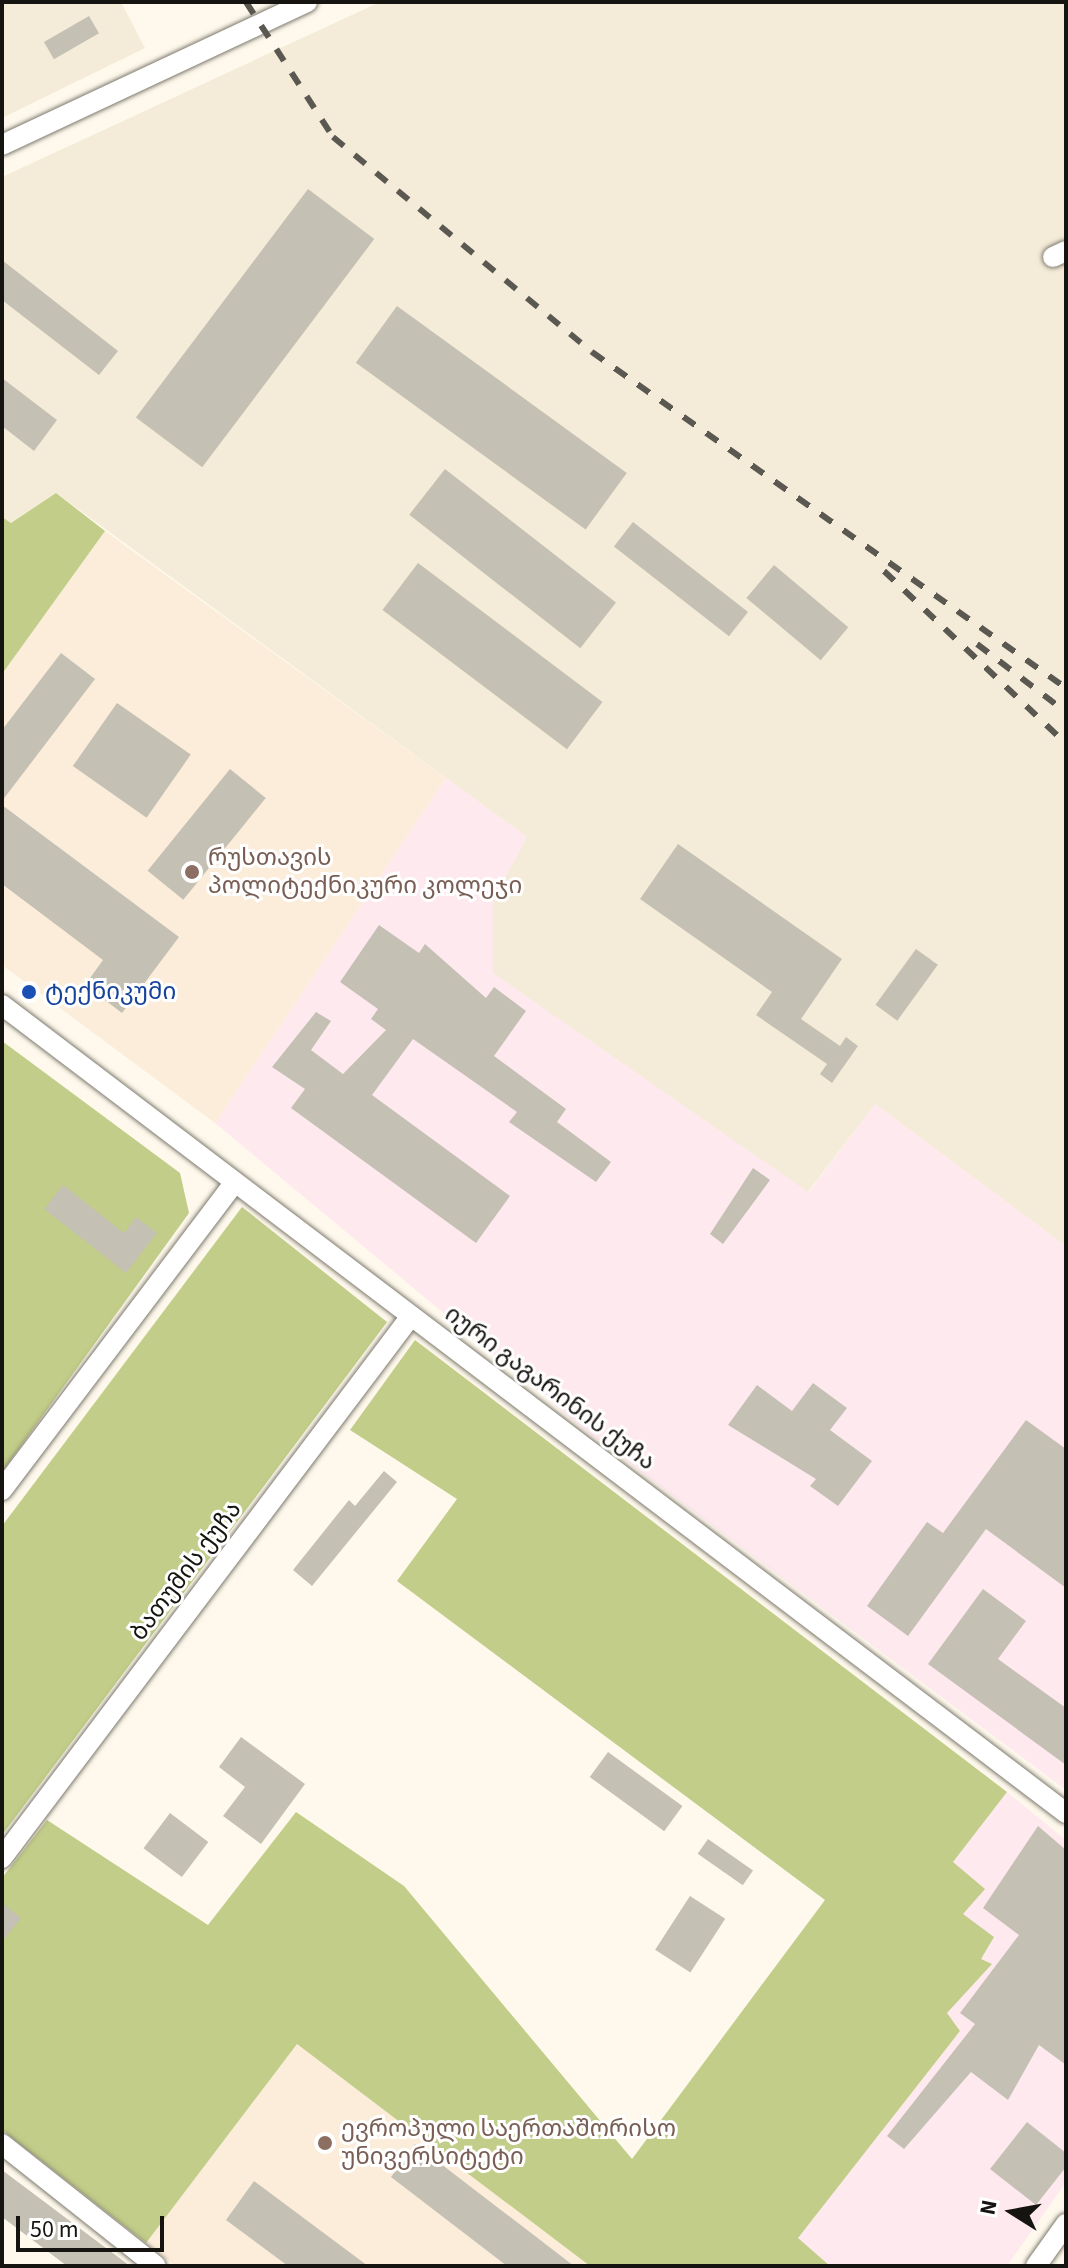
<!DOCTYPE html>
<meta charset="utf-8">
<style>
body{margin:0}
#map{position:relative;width:1068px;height:2268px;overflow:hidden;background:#fef9ec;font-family:"Source Sans 3","Noto Sans Georgian",sans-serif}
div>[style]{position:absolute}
.commercial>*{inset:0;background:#fee9ef}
.built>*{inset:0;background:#f4ecd8}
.education>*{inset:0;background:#fbedda}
.green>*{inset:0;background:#c1cd88}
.building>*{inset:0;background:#c5c0b4;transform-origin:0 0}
.roads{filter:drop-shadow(0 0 2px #7e796e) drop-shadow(0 0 2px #7e796e)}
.minor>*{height:20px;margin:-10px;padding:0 10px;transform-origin:10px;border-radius:10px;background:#fff}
.rail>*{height:6px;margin-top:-3px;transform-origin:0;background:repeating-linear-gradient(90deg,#5a5851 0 14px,transparent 0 28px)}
.dots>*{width:22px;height:22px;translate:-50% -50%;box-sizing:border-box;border:4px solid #fff;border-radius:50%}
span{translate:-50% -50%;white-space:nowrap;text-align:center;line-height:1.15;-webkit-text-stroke:6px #fff;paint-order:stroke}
.education-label{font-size:24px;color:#785e54}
.left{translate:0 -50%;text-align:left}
.transit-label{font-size:24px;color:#164399}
.street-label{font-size:24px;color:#161410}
.frame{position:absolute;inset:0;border:4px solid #161410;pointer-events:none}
.north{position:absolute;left:972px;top:2172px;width:80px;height:80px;-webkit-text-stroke:6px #fff;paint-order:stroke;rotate:281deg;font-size:22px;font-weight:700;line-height:32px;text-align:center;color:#161410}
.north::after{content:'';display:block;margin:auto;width:28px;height:36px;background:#161410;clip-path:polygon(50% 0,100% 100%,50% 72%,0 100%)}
.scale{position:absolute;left:16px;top:2216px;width:148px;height:36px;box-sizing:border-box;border:4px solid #161410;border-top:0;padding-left:10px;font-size:24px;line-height:28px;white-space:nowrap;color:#161410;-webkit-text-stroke:6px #fff;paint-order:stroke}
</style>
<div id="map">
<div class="commercial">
<div style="clip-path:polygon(446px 778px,527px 837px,493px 900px,773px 1166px,809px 1192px,875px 1104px,1066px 1246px,1066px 1790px,582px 1428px,215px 1123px)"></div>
<div style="clip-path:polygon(1007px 1792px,1066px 1840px,1066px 2182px,1007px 2266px,830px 2266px,797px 2239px,960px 2031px,947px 2013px,991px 1965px,981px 1960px,963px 1914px,953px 1862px)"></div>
</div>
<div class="built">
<div style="clip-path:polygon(2px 2px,121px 2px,145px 48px,2px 118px)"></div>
<div style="clip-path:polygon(380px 2px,1066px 2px,1066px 1246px,875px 1104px,808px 1192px,493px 973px,493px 900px,527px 837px,56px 493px,11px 523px,2px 517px,2px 177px)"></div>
</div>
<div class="education">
<div style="clip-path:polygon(105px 531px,446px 778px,215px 1123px,2px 965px,2px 674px)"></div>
<div style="clip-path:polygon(297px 2044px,590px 2266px,176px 2266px,146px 2243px)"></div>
</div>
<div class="green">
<div style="clip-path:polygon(56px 493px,105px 531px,2px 674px,2px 517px,11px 523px)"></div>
<div style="clip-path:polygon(2px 1041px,180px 1173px,189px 1213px,2px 1472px)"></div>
<div style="clip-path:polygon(242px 1207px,387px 1322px,2px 1835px,2px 1526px)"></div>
<div style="clip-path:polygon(415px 1340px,1007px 1792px,953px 1862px,985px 1889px,963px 1914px,994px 1937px,981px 1959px,992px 1964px,947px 2013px,960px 2031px,798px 2238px,830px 2266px,590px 2266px,297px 2044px,146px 2243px,2px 2130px,2px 1878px,47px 1820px,208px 1925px,296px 1812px,404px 1886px,632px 2159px,825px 1900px,397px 1581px,457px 1499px,350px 1430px)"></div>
</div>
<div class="building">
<div style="left:89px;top:16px;width:20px;height:52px;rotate:60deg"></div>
<div style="left:308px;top:189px;width:83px;height:286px;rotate:37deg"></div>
<div style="clip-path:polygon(2px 260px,118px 351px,99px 375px,2px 300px)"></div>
<div style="left:397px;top:306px;width:284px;height:70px;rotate:36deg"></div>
<div style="clip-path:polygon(2px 378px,57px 420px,34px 451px,2px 426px)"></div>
<div style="left:445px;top:469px;width:217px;height:58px;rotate:38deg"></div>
<div style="left:633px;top:522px;width:146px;height:31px;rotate:38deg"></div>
<div style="left:418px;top:563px;width:231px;height:59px;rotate:37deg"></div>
<div style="left:774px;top:565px;width:97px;height:43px;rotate:40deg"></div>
<div style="clip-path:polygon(61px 653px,95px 679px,2px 801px,2px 730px)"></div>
<div style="left:117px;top:703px;width:90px;height:77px;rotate:35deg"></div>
<div style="left:230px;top:769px;width:46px;height:131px;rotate:39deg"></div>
<div style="clip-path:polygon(2px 805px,179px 937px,122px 1013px,85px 985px,103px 960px,2px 884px)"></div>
<div style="clip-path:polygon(678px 844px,842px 959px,801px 1019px,840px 1046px,846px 1037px,858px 1046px,832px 1083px,820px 1074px,827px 1064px,756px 1015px,772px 992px,640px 899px)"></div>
<div style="clip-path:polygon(379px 925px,419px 953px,425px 944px,486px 998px,494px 987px,526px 1011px,494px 1056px,566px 1109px,557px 1122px,611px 1162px,596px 1182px,509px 1122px,517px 1112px,413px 1039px,372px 1095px,510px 1196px,476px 1243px,291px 1108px,305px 1089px,272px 1067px,316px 1012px,331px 1021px,311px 1050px,343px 1074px,386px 1030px,371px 1019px,378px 1009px,340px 982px)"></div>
<div style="left:916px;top:949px;width:27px;height:69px;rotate:36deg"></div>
<div style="clip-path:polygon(753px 1168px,770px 1180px,723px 1244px,710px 1234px)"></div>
<div style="clip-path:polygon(63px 1185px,124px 1233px,136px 1217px,157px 1233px,126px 1273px,44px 1209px)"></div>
<div style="clip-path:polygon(813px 1383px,847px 1408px,830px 1430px,872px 1461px,838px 1506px,810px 1486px,816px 1479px,728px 1425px,757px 1385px,792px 1411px)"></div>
<div style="clip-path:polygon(1026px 1420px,1066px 1449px,1066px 1588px,986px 1529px,908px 1636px,867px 1606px,927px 1522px,943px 1533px)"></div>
<div style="clip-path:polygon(384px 1471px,397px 1482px,312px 1586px,293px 1570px,349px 1500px,355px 1506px)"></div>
<div style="clip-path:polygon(983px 1589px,1026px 1621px,998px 1659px,1066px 1708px,1066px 1765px,928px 1664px)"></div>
<div style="clip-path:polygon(241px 1737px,305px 1784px,261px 1844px,223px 1816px,245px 1787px,219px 1767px)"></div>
<div style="left:608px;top:1752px;width:92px;height:31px;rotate:36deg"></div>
<div style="left:170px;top:1813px;width:48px;height:44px;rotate:37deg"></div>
<div style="clip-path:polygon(1038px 1826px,1066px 1850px,1066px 2065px,1039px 2045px,1008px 2100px,971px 2072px,904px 2149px,887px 2136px,975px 2024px,960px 2013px,1019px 1935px,983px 1908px)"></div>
<div style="left:708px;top:1839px;width:55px;height:18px;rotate:35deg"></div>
<div style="left:690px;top:1896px;width:42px;height:64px;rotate:33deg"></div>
<div style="clip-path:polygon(2px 1903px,21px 1918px,2px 1942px)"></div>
<div style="clip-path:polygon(1027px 2122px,1066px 2153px,1066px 2167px,1036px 2205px,990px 2169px)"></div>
<div style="clip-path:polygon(415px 2144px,574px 2266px,507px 2266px,391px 2177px)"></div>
<div style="clip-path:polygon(2px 2170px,130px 2266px,67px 2266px,2px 2217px)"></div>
<div style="clip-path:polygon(254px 2181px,368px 2266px,288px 2266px,226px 2220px)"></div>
</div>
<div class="roads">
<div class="minor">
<div style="left:2px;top:145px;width:337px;rotate:-25.1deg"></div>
<div style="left:1053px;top:257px;width:14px;rotate:-25deg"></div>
<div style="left:2px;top:1005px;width:1336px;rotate:37.21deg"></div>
<div style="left:2px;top:1490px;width:386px;rotate:-52.9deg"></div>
<div style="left:2px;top:1858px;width:679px;rotate:-52.96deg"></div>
<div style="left:2px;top:2144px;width:196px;rotate:38.4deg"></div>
<div style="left:1036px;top:2266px;width:52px;rotate:-54.5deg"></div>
</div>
</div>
<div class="rail">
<div style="left:246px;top:2px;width:161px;rotate:57.2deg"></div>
<div style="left:333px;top:137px;width:337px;rotate:39.7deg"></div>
<div style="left:592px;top:352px;width:581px;rotate:35.33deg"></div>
<div style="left:884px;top:571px;width:251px;rotate:43.5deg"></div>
<div style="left:977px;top:644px;width:112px;rotate:37.4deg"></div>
</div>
<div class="dots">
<div style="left:192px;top:872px;background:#8d6e63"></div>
<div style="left:29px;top:992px;background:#1a4fb4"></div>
<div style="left:325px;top:2143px;background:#8d6e63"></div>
</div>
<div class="education-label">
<span class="left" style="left:208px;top:872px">რუსთავის<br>პოლიტექნიკური კოლეჯი</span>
<span class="left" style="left:341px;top:2143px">ევროპული საერთაშორისო<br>უნივერსიტეტი</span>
</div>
<div class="transit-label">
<span class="left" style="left:45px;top:992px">ტექნიკუმი</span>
</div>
<div class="street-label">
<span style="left:550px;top:1388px;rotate:37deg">იური გაგარინის ქუჩა</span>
<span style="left:186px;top:1571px;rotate:-53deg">ბათუმის ქუჩა</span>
</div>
<div class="frame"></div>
<div class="north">N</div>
<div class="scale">50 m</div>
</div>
